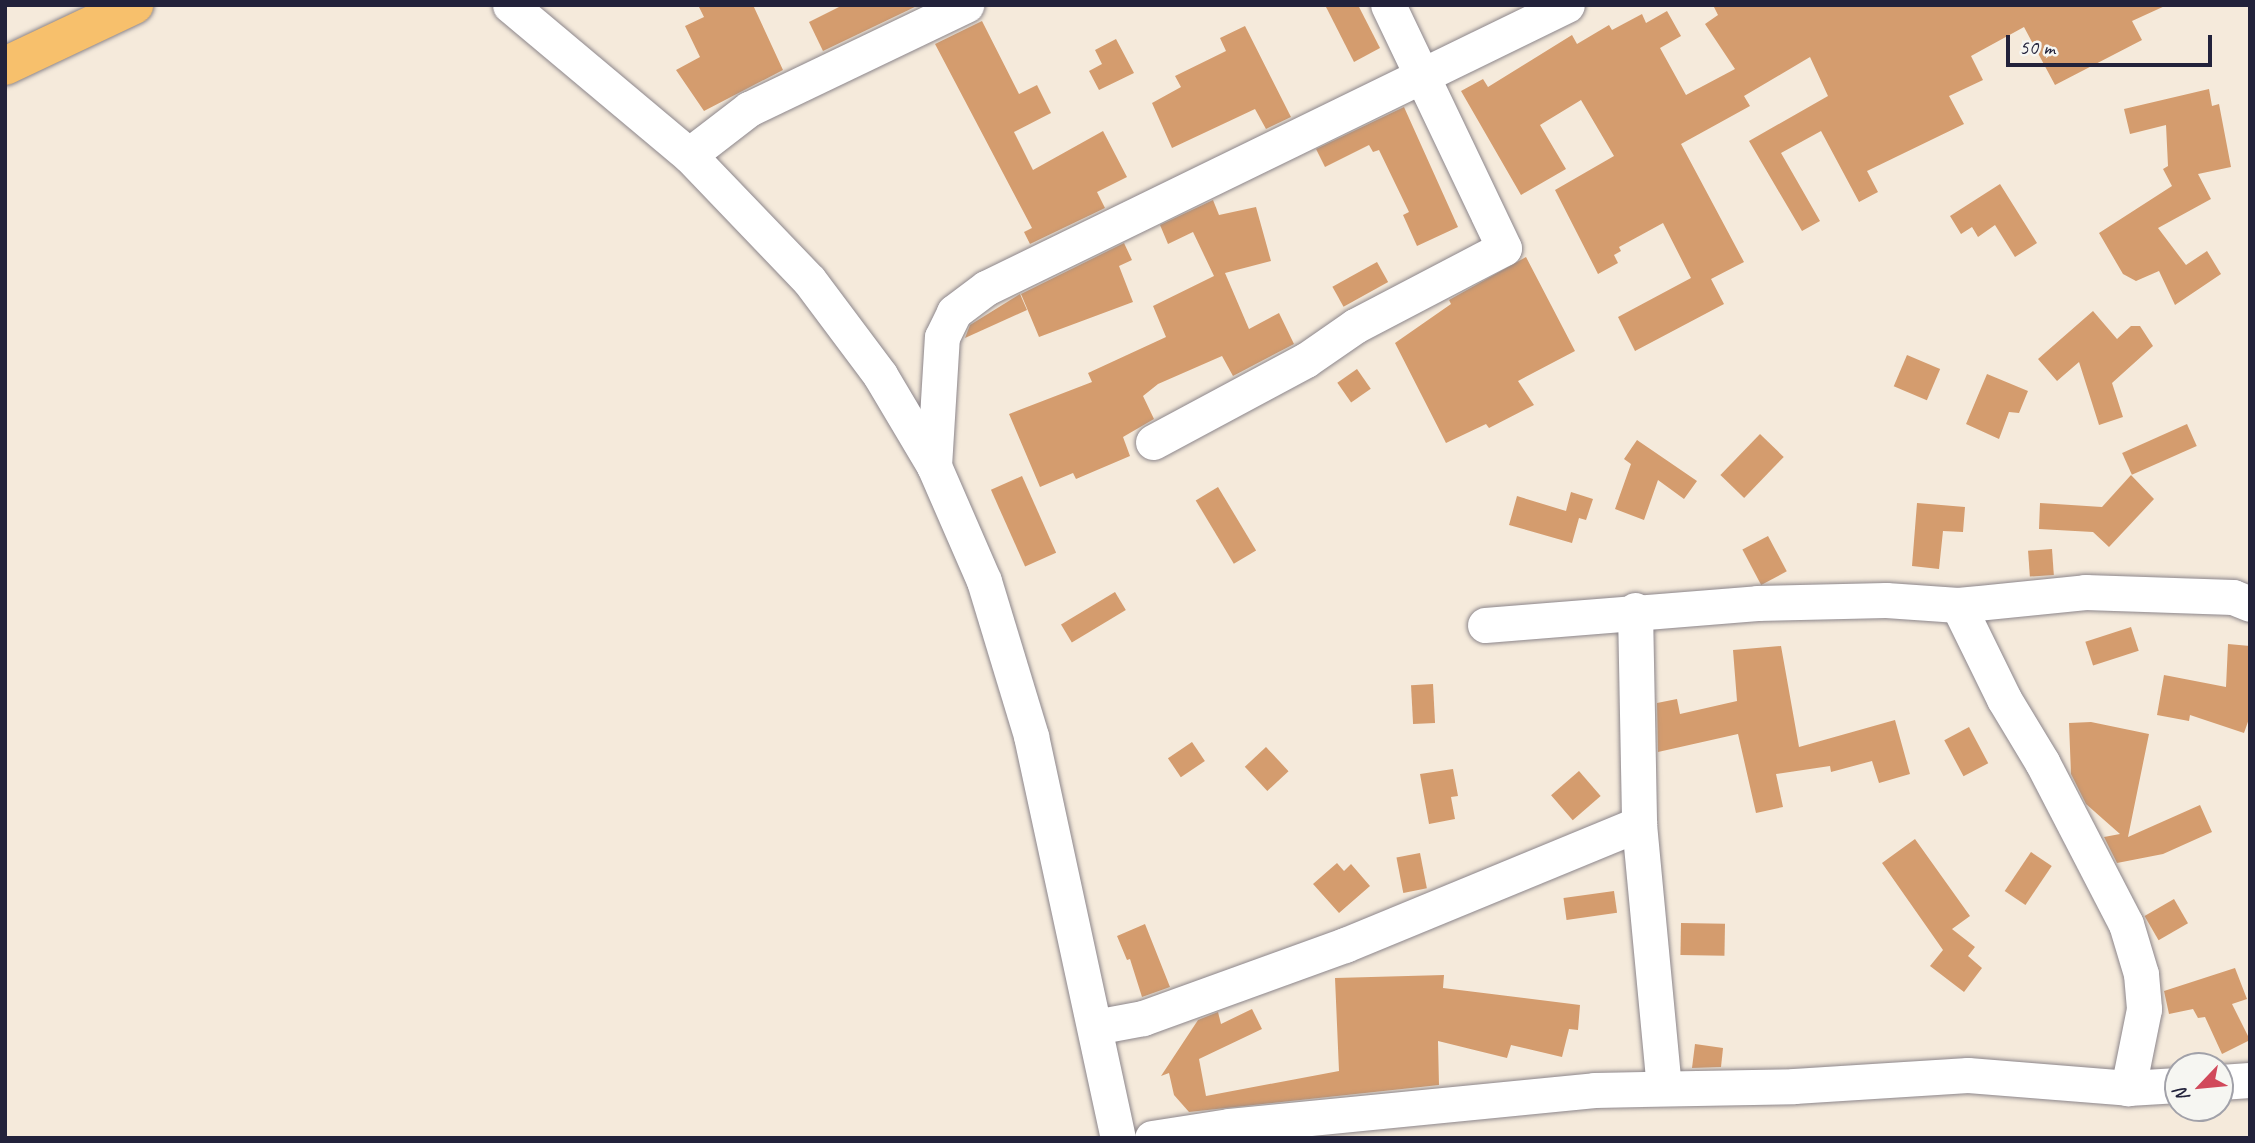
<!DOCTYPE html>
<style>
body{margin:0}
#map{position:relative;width:2255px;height:1143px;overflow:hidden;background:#f5eadb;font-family:Caveat,sans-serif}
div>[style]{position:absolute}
.building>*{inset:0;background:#d49c6e;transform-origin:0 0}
.roads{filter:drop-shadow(0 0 2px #8c868b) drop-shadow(0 0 2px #8c868b)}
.minor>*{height:35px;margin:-17.5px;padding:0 17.5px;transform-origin:17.5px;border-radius:17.5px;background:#fff}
.highway>*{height:38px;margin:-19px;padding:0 19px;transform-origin:19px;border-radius:19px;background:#f7c06c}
span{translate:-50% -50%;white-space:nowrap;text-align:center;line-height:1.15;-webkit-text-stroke:7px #f6f6f2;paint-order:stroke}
.frame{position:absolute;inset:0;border:7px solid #22223b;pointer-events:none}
.north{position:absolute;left:2164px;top:1052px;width:70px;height:70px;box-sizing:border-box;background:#f6f6f2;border:2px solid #a1a1a9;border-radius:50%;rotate:244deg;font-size:19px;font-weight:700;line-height:28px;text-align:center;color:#22223b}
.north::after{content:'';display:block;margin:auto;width:24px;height:32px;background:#d1495b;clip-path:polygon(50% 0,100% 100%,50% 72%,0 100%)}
.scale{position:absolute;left:2006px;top:35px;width:206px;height:32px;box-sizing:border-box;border:4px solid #22223b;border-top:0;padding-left:9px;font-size:21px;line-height:24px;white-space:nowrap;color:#22223b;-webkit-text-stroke:5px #f6f6f2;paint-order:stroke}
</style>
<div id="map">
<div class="building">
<div style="clip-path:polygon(698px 5px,753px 5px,783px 70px,704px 111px,676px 70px,700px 57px,685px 26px,704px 17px)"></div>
<div style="clip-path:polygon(843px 5px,919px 5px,823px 51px,809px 22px)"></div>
<div style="clip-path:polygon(1325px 5px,1358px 5px,1380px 48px,1354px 62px)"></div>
<div style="clip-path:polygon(1713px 5px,2167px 5px,2132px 21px,2142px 40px,2055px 85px,2024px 27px,1971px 56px,1983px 80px,1949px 96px,1964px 124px,1867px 171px,1878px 192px,1859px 202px,1821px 131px,1781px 153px,1820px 221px,1802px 231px,1749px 141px,1828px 96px,1810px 57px,1744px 96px,1750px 106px,1681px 144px,1744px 262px,1711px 279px,1724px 304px,1635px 351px,1618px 317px,1691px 278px,1663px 223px,1619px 247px,1621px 251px,1614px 255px,1618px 263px,1598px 274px,1555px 190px,1614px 156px,1581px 100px,1540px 125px,1566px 169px,1521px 195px,1461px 91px,1483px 79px,1488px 87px,1572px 35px,1577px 44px,1609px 25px,1612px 30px,1642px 14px,1646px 23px,1667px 11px,1681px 36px,1660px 48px,1686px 95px,1735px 69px,1705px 24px,1718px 15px)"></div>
<div style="clip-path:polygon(982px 21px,1019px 94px,1037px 85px,1051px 113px,1014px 132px,1033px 170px,1103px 131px,1127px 177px,1097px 192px,1105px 208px,1030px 244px,1024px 232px,1032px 228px,935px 44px)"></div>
<div style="clip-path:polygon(1245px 26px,1291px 117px,1266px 129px,1255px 109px,1172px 148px,1152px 103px,1181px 87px,1175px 76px,1226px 51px,1220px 38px)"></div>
<div style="clip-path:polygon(1116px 39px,1134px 73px,1099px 90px,1089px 71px,1102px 64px,1095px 50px)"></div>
<div style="clip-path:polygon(2209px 89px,2212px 106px,2219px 104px,2231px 167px,2198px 174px,2211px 199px,2158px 228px,2186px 265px,2207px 251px,2221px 274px,2175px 305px,2159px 271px,2136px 281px,2123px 274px,2099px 233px,2172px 186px,2163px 169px,2168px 166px,2166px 125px,2130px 134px,2124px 109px)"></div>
<div style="clip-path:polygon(1404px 107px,1458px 227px,1417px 246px,1403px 215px,1409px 212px,1379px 150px,1373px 152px,1369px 145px,1325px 167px,1316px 149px)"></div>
<div style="clip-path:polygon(2000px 184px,2037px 243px,2015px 257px,1995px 225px,1978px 237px,1972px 227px,1961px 234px,1950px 216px)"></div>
<div style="clip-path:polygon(1213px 200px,1219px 215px,1256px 207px,1271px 261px,1225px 273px,1249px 329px,1279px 313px,1294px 344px,1233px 376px,1222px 356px,1158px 384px,1143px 396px,1154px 419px,1123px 437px,1130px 456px,1076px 479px,1073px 473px,1040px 487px,1009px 414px,1092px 382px,1088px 373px,1166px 337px,1153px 306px,1214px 276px,1193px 232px,1168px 244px,1160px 225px)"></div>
<div style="clip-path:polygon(1124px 243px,1132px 260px,1119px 266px,1133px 302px,1039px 337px,1021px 294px)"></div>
<div style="clip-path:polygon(1526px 257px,1575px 351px,1518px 381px,1534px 405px,1489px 428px,1486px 424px,1446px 443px,1395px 343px,1451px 304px,1449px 300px)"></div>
<div style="left:1377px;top:262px;width:23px;height:51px;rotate:61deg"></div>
<div style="clip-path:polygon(1020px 294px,1027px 310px,965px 338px,970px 325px)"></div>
<div style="clip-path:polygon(2093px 311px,2117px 339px,2131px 326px,2140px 326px,2153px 346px,2112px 383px,2123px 417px,2099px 425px,2079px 362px,2057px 381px,2038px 359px)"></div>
<div style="left:1907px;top:355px;width:36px;height:34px;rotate:23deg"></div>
<div style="left:1357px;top:369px;width:24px;height:24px;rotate:55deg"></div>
<div style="clip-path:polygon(1987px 374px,2028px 391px,2019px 413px,2009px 412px,1999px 439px,1966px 424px)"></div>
<div style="left:2187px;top:424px;width:24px;height:71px;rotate:66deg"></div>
<div style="left:1760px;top:434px;width:33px;height:57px;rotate:44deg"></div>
<div style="clip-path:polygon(1637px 440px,1697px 481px,1684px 499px,1658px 480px,1644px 520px,1615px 509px,1631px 464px,1624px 459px)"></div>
<div style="clip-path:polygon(2131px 475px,2154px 499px,2109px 547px,2093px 532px,2039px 529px,2040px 503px,2102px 507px)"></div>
<div style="left:1022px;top:476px;width:84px;height:34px;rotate:66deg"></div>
<div style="left:1218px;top:487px;width:74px;height:26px;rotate:59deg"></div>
<div style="clip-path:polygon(1571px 492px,1593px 499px,1586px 520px,1579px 518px,1572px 543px,1509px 525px,1517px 496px,1566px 511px)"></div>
<div style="clip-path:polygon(1917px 503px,1965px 507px,1963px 532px,1943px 531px,1939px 569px,1912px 566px)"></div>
<div style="left:1768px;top:536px;width:40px;height:29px;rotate:62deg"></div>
<div style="left:2052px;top:549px;width:26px;height:24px;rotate:86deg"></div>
<div style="left:1115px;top:592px;width:21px;height:63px;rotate:59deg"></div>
<div style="left:2131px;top:627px;width:25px;height:48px;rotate:72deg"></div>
<div style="clip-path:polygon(2228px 644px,2250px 646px,2250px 716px,2244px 733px,2190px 715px,2189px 721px,2157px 715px,2164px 675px,2226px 687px)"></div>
<div style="clip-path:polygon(1781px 646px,1799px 747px,1895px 720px,1910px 774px,1879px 783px,1872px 761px,1831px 772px,1830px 766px,1776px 774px,1783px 807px,1756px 813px,1738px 734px,1658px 752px,1657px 703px,1677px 699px,1680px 714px,1737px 701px,1733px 650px)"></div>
<div style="left:1433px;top:684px;width:39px;height:22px;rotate:87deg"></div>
<div style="clip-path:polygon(2091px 722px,2149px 734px,2128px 837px,2200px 805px,2212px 832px,2163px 854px,2117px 863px,2104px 837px,2120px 834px,2086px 804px,2071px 774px,2069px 723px)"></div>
<div style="left:1969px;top:727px;width:41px;height:28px;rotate:62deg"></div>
<div style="left:1192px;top:742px;width:23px;height:29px;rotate:56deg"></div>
<div style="left:1266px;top:747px;width:33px;height:29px;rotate:47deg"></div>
<div style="clip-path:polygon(1453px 769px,1458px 796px,1451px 797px,1455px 819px,1429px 824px,1420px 774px)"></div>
<div style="left:1579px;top:771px;width:33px;height:37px;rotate:49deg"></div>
<div style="clip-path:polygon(1915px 839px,1970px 916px,1952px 929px,1975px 947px,1968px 956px,1982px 968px,1964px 992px,1930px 966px,1943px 950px,1882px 863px)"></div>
<div style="left:2031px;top:852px;width:25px;height:47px;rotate:34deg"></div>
<div style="left:1420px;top:853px;width:36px;height:24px;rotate:79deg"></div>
<div style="clip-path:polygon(1337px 863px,1344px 871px,1351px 864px,1370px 886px,1339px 913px,1313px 884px)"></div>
<div style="left:1614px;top:891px;width:22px;height:51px;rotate:82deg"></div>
<div style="left:2174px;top:899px;width:28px;height:34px;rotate:60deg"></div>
<div style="left:1681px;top:923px;width:44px;height:32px;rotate:1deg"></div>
<div style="clip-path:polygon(1145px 924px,1170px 987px,1142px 997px,1130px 959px,1127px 960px,1117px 936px)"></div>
<div style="clip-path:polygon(2235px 968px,2247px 999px,2232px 1004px,2250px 1040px,2222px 1054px,2205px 1017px,2198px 1018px,2193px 1009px,2169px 1014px,2164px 991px)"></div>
<div style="clip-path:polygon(1444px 975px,1443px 988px,1580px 1005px,1578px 1030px,1569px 1029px,1562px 1057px,1511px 1045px,1507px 1058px,1438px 1041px,1439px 1085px,1189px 1112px,1174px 1095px,1169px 1073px,1161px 1076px,1198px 1020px,1218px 1012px,1221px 1024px,1252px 1009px,1262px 1029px,1199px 1059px,1206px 1096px,1339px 1071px,1335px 978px)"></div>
<div style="clip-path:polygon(1695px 1044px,1723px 1048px,1721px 1067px,1692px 1068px)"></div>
</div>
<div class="roads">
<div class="minor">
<div style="left:510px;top:5px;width:234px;rotate:40deg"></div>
<div style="left:689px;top:155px;width:173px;rotate:46.2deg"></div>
<div style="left:809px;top:280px;width:119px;rotate:53.2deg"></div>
<div style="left:880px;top:375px;width:106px;rotate:59.3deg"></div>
<div style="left:934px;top:466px;width:125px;rotate:66.5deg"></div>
<div style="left:984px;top:581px;width:162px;rotate:73.1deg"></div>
<div style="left:1031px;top:736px;width:411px;rotate:77.8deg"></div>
<div style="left:689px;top:155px;width:76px;rotate:-37.5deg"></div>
<div style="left:749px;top:109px;width:241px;rotate:-25.6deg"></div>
<div style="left:1153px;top:442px;width:174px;rotate:-28.2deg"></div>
<div style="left:1306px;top:360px;width:60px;rotate:-34.8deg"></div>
<div style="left:1355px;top:326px;width:168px;rotate:-27.6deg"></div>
<div style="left:1504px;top:248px;width:269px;rotate:-115.5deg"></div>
<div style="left:934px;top:466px;width:129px;rotate:-86.5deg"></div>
<div style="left:942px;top:337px;width:28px;rotate:-64deg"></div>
<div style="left:954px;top:312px;width:40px;rotate:-37deg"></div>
<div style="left:986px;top:288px;width:646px;rotate:-25.97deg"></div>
<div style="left:1958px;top:605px;width:105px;rotate:63.9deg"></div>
<div style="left:2004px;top:699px;width:74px;rotate:58.9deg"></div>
<div style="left:2042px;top:762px;width:182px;rotate:62.6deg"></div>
<div style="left:2126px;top:924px;width:52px;rotate:73.3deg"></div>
<div style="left:2141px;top:974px;width:35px;rotate:85deg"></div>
<div style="left:2144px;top:1009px;width:81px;rotate:101.4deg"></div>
<div style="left:1635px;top:610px;width:214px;rotate:88.9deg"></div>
<div style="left:1639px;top:824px;width:265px;rotate:84.6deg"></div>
<div style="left:1485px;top:625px;width:273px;rotate:-4.6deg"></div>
<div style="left:1757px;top:603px;width:129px;rotate:-1.3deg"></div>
<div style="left:1886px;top:600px;width:72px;rotate:4deg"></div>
<div style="left:1958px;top:605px;width:128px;rotate:-5.8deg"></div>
<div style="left:2085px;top:592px;width:148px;rotate:1.9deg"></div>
<div style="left:2233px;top:597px;width:18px;rotate:22deg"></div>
<div style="left:1095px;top:1027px;width:49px;rotate:-10.6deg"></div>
<div style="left:1143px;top:1018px;width:215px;rotate:-19.9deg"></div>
<div style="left:1345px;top:945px;width:318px;rotate:-22.4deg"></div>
<div style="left:2220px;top:1082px;width:30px;rotate:-4deg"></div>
<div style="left:1152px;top:1138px;width:78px;rotate:-8.9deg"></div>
<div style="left:1229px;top:1126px;width:367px;rotate:-5.6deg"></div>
<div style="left:1594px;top:1090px;width:200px;rotate:-1.1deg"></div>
<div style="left:1794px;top:1086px;width:174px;rotate:-3.6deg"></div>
<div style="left:1968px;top:1075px;width:161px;rotate:4.6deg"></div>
<div style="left:2128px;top:1088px;width:50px;rotate:-3.4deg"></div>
</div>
<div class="highway">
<div style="left:5px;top:66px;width:143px;rotate:-25.3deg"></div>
</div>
</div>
<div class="frame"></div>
<div class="north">N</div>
<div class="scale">50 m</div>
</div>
